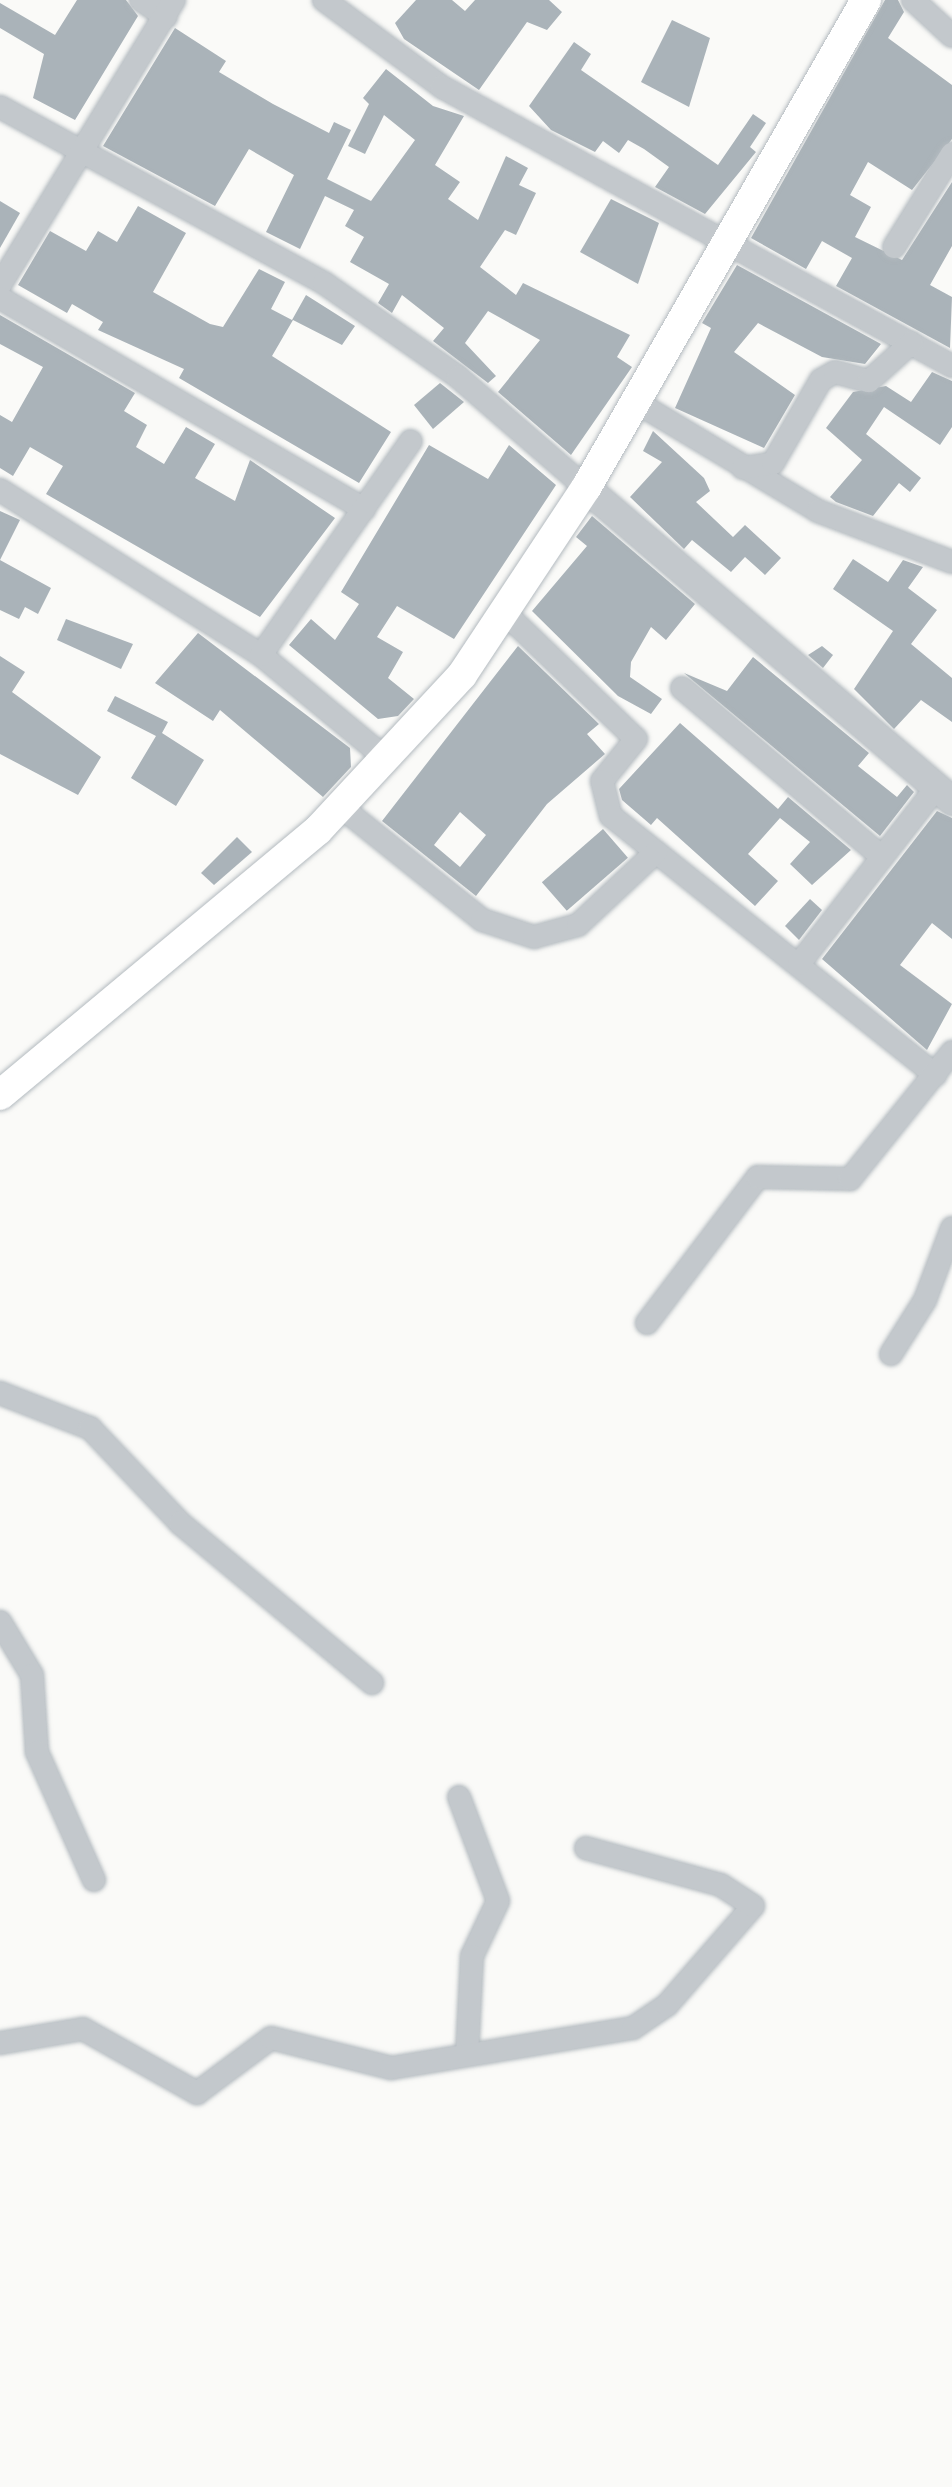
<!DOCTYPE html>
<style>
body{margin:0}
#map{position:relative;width:952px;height:2487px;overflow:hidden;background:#fafaf8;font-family:Commissioner,sans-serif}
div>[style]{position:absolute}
.building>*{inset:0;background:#aab3b9;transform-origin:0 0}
.roads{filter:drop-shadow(0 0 2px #b3babf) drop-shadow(0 0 2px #b3babf)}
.minor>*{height:22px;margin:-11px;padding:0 11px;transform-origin:11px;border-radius:11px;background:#c3c8cc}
.tertiary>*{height:28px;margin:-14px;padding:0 14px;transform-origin:14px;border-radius:14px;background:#c3c8cc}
.secondary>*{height:30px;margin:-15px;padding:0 15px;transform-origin:15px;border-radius:15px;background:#fff}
span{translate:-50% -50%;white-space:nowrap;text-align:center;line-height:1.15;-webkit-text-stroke:10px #fff;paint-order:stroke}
</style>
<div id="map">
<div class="building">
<div style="clip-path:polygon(77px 0,126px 0,138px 16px,75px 120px,33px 98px,44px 54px,0 28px,0 3px,55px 35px)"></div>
<div style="clip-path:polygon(416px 0,452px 0,465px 11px,475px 0,549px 0,562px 12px,547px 30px,527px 22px,479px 90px,404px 39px,395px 23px)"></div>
<div style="clip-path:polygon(885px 0,898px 0,904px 12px,888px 38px,952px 85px,952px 139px,912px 190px,868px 162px,850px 195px,871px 207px,855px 237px,902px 260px,952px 182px,952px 246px,930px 285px,952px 297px,950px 348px,836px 286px,852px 258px,822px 241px,806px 269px,751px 238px)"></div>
<div style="clip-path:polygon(672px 20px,710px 38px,689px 107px,641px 82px)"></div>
<div style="clip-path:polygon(175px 28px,226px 61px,219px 72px,273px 104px,329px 133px,334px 122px,351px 130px,327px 179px,371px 201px,415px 140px,384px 115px,365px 154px,348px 146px,369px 104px,363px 98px,386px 69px,433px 106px,464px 116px,435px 165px,460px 182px,448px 199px,478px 220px,506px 156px,528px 168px,519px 185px,536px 193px,516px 235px,505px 230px,480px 267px,516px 295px,523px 283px,630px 335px,617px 357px,632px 367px,571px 455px,498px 392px,540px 340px,488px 311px,465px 343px,496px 376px,488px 383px,433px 341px,444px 328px,402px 295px,392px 313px,378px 303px,389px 284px,350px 262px,364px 237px,345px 226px,354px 210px,325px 196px,300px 249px,266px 232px,294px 175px,249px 149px,215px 206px,103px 146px)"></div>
<div style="clip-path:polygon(574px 42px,591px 54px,581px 70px,718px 165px,753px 114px,766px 123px,750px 147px,756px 152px,705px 214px,655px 187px,669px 167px,644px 149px,628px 140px,619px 153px,603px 141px,595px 152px,551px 130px,529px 106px)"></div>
<div style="clip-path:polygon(611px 199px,659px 223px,638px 284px,580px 252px)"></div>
<div style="clip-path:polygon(0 201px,20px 213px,0 248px)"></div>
<div style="clip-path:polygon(138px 206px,186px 233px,153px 292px,210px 324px,223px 327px,259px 269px,285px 282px,271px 309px,292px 320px,306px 295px,355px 326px,342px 345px,293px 320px,272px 356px,391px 432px,359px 483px,179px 378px,184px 369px,98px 330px,103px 322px,72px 304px,67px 313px,18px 285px,50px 231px,86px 251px,98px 231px,117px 242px)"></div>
<div style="clip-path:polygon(737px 265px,881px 344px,865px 364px,822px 357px,758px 323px,734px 352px,795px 395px,764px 448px,675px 408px,711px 328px,702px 323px)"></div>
<div style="clip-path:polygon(0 315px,135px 393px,124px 411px,147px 425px,136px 447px,164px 464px,186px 427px,215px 444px,195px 478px,235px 501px,250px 460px,335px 518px,260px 617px,46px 494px,63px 466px,30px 447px,13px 476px,0 468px,0 415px,12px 422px,43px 367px,0 344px)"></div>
<div style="clip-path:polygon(932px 372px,952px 381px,952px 427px,940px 445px,884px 407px,866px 434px,921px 478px,910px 492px,899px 483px,873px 516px,836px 502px,830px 497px,862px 460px,826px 428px,853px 392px,886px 386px,911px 402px)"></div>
<div style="clip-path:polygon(440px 383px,464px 402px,433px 429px,414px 405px)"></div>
<div style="clip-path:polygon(653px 431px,704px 478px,710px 491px,696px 502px,733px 537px,745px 525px,781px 558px,765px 575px,745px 557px,731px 572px,692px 540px,684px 549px,630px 497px,662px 462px,643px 451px)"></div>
<div style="clip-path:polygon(429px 445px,488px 479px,509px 445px,556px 485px,454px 639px,397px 606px,377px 637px,403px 652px,388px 678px,414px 699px,398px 716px,378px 719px,289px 645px,311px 619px,335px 640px,359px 604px,341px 592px)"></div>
<div style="clip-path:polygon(0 511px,20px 520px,0 560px)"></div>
<div style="clip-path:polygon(592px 516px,695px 604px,666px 640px,651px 627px,631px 662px,630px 677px,662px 699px,651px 714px,618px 696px,532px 611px,587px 546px,576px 537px)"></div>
<div style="clip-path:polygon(853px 559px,888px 582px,903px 560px,923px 567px,908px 588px,937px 610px,911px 644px,952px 678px,952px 722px,921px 700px,894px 729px,854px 689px,893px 631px,833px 589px)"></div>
<div style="clip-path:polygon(0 560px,51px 588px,38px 614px,25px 607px,19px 619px,0 610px)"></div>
<div style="clip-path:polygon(66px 619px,133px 644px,121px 669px,57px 640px)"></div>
<div style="clip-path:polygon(198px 633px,350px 748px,351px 767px,323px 797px,220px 710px,213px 721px,155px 683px)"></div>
<div style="clip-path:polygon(evenodd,518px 646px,599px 724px,587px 734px,605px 754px,547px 804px,476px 896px,382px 821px,518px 646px,460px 812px,486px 835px,460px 867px,434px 845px,460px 812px)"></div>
<div style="clip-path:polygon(822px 646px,833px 655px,823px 668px,808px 655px)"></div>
<div style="clip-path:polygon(0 656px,25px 672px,12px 692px,101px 757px,78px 795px,0 754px)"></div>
<div style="clip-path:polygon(753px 657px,869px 753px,858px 766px,897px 797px,907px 785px,914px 792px,880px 836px,684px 673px,727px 691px)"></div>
<div style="clip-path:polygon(115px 696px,168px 722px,162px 733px,204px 760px,176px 806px,131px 778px,156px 736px,107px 711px)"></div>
<div style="clip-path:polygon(680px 723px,778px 809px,788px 797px,851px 850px,812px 885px,790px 864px,810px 842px,780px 818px,748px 854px,778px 881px,755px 906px,657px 818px,651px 825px,622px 800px,619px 789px)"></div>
<div style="clip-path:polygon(937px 811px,952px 818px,952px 939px,932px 923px,900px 965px,952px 1004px,927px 1050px,822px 959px)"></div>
<div style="left:603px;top:829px;width:38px;height:81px;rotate:49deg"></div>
<div style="clip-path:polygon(237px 837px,252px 852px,214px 885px,201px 873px)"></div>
<div style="clip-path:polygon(810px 899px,822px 910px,799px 940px,785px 926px)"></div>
</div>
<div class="roads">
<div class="minor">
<div style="left:141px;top:0;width:30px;rotate:34deg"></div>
<div style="left:324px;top:0;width:147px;rotate:36.4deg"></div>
<div style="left:442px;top:87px;width:581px;rotate:28.68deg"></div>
<div style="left:913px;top:0;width:53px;rotate:42.7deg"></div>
<div style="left:0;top:107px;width:369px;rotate:28.5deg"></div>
<div style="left:324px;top:283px;width:164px;rotate:35deg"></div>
<div style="left:458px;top:377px;width:169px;rotate:40.9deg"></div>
<div style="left:894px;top:247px;width:110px;rotate:-58.1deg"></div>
<div style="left:0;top:285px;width:334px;rotate:-58.6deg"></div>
<div style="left:0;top:298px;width:421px;rotate:30.1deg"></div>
<div style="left:636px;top:402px;width:212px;rotate:30.9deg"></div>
<div style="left:818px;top:511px;width:143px;rotate:20.8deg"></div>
<div style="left:743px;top:468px;width:30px;rotate:-9deg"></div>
<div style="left:773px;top:463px;width:96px;rotate:-60deg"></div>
<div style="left:821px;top:380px;width:16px;rotate:-30deg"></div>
<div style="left:835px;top:372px;width:35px;rotate:15deg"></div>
<div style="left:869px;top:381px;width:57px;rotate:-42.1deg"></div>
<div style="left:0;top:490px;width:309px;rotate:32.3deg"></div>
<div style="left:261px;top:655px;width:165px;rotate:39.6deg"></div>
<div style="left:506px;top:614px;width:180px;rotate:43.9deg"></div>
<div style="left:636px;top:739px;width:54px;rotate:129deg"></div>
<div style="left:602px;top:781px;width:36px;rotate:76deg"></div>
<div style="left:611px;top:816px;width:415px;rotate:38.6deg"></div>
<div style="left:261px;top:655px;width:261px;rotate:-55deg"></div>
<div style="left:682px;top:688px;width:262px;rotate:40.2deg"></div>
<div style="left:341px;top:807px;width:181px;rotate:38.7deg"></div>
<div style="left:482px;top:920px;width:55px;rotate:18.1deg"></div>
<div style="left:534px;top:937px;width:46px;rotate:-15.3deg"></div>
<div style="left:578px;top:925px;width:107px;rotate:-43.1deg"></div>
<div style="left:799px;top:964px;width:223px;rotate:-52.1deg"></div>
<div style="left:647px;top:1323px;width:183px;rotate:-52.8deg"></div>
<div style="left:758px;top:1177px;width:92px;rotate:1.2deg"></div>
<div style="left:850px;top:1179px;width:163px;rotate:-51.2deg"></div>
<div style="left:891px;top:1354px;width:64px;rotate:-57.8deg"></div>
<div style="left:925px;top:1300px;width:77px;rotate:-69.4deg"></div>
<div style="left:0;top:1393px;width:97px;rotate:21.3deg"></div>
<div style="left:90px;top:1428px;width:131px;rotate:46.5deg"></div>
<div style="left:180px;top:1523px;width:250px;rotate:39.8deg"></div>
<div style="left:0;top:1622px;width:62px;rotate:58.9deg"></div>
<div style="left:32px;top:1675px;width:77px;rotate:86.3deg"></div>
<div style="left:37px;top:1752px;width:140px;rotate:66deg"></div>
<div style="left:459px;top:1797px;width:111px;rotate:69.4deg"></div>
<div style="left:498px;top:1901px;width:61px;rotate:115.3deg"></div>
<div style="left:472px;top:1956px;width:99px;rotate:92.9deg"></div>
<div style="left:0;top:2043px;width:84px;rotate:-9.6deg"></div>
<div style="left:83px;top:2029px;width:131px;rotate:29.3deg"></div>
<div style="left:197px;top:2093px;width:92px;rotate:-36.6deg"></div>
<div style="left:271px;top:2038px;width:124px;rotate:14deg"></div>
<div style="left:391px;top:2068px;width:245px;rotate:-9.4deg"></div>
<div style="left:633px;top:2028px;width:41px;rotate:-34.1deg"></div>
<div style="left:667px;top:2005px;width:131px;rotate:-49deg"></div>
<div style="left:753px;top:1906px;width:38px;rotate:-147deg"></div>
<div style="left:721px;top:1885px;width:140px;rotate:-164.7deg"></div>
</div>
<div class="tertiary">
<div style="left:586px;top:488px;width:482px;rotate:40.5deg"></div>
</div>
<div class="secondary">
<div style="left:0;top:1095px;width:414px;rotate:-39.8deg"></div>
<div style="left:318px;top:830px;width:212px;rotate:-47.1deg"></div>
<div style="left:462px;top:675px;width:224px;rotate:-56.5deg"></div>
<div style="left:586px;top:488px;width:563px;rotate:-60.15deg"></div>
</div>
</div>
</div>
